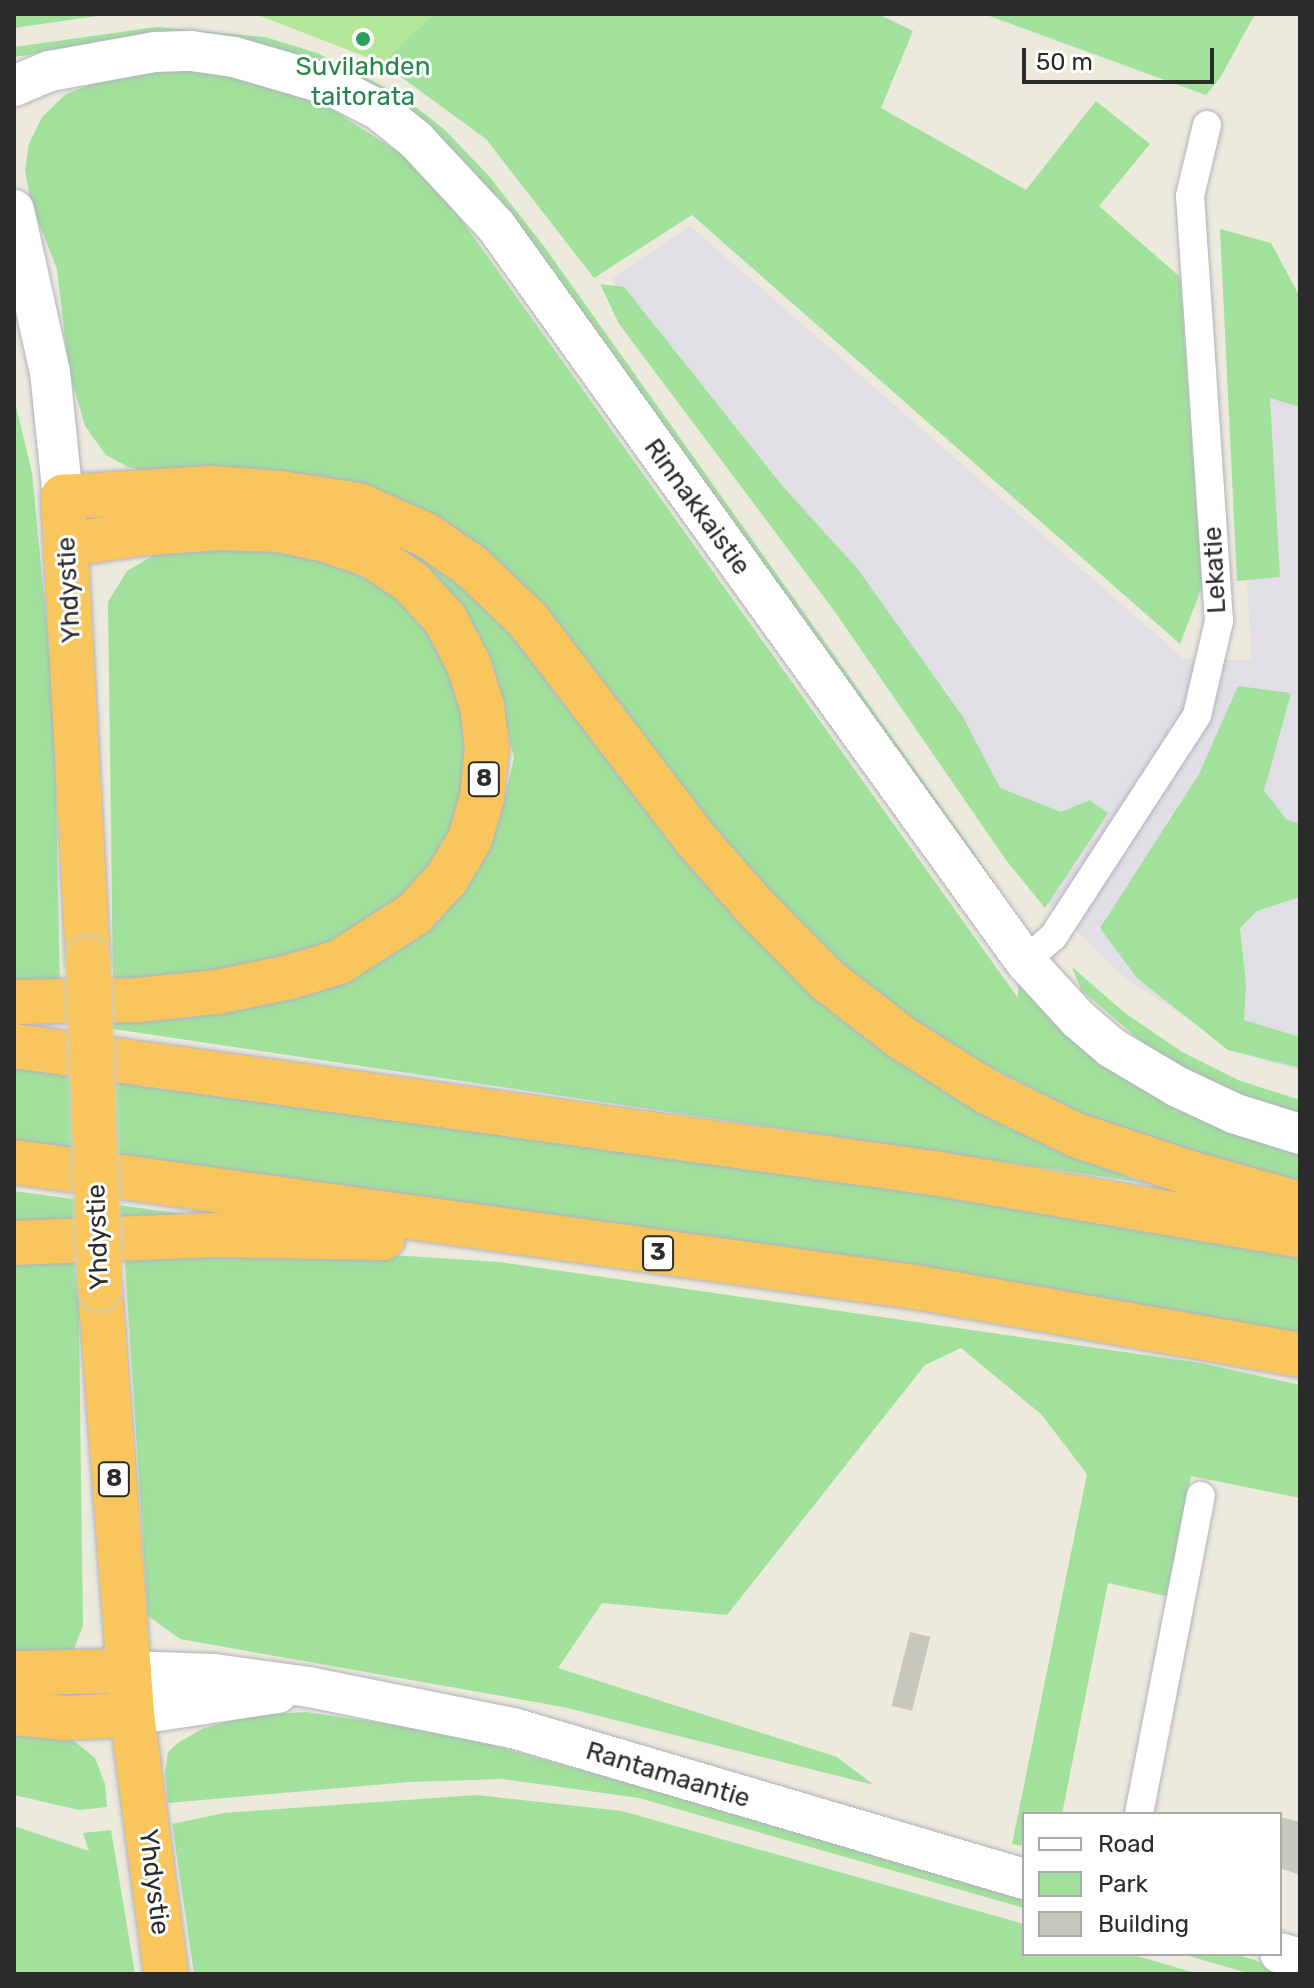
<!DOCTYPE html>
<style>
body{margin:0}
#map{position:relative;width:1314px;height:1988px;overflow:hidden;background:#ece9dd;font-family:Rubik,sans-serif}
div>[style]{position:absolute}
.industrial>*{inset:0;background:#e2dee5}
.green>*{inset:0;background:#a2e19c}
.pitch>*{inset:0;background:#b2e798}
.building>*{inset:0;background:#c8c7bc;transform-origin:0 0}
.roads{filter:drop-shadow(0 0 2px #b2b1be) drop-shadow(0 0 2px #b2b1be)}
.street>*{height:28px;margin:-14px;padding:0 14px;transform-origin:14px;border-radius:14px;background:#fff}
.secondary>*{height:40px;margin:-20px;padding:0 20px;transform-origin:20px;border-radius:20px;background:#fff}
.highway>*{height:44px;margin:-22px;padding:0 22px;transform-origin:22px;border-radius:22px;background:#f8c65d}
.bridges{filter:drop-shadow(0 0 2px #ccc) drop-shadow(0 0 2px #ccc)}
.highway-bridge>*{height:44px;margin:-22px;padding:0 22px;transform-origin:22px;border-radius:22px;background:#f8c65d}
.dots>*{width:22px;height:22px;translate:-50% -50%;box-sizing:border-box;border:4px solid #fff;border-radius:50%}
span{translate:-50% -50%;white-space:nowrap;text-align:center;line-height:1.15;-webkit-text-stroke:6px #fff;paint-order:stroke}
.shield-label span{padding:2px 6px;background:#fff;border:2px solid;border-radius:6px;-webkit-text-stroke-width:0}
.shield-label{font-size:24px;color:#2b2b2b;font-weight:700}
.leisure-label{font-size:26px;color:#27864d}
.street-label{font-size:26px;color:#2b2b2b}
.frame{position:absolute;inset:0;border:16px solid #2b2b2b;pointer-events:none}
.legend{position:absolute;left:1022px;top:1812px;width:260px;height:144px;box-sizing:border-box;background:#fff;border:2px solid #aaa;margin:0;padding:10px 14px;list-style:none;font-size:24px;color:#2b2b2b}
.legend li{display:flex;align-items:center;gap:16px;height:40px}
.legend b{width:40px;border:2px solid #aaa}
.scale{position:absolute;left:1022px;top:48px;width:192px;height:36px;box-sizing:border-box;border:4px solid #2b2b2b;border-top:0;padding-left:10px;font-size:24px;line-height:28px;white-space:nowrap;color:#2b2b2b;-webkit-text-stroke:6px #fff;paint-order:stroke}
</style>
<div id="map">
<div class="industrial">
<div style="clip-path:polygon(690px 226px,1184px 659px,1252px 660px,1233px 362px,1300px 386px,1300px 1071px,1240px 1053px,1125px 978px,1031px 887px,611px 279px)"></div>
</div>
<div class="green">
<div style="clip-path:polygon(14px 14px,156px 14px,97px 16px,14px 28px)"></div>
<div style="clip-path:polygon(260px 14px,878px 14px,913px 31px,881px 108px,1026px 190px,1096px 101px,1150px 144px,1099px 206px,1180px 277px,1202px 587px,1180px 644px,692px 215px,594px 278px,486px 139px,382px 63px,292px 22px)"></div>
<div style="clip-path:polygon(984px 14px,1255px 14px,1220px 78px,1206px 95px)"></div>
<div style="clip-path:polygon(157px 27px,265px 37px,317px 53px,403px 97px,445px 130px,489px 176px,546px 249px,975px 854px,1018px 921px,417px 120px,130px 39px,14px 57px,14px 47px)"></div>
<div style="clip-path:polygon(179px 69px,235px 72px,322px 103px,425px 169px,1018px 998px,1018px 980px,1300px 1148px,1300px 1186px,1090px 1120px,902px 1020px,795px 921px,698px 815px,493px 569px,128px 467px,106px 455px,85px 426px,69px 371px,57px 269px,31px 203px,25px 170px,29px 144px,42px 117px,66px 94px,103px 80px)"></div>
<div style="clip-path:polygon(1220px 229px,1271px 243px,1300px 297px,1300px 407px,1270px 398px,1280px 577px,1237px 581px)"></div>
<div style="clip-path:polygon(600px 284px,624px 287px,785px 489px,857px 568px,963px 717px,1000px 788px,1061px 812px,1090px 800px,1108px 813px,1045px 908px,1006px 860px,833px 609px,619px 324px)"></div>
<div style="clip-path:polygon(14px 398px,32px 473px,54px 699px,60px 989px,14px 985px)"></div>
<div style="clip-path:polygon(373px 525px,479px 591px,539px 658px,978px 1104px,1137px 1181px,1172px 1187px,33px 1017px,176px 1013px,449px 906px,499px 820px,514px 758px,493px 665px,438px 586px)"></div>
<div style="clip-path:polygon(202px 545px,308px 550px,390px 591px,444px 647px,471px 745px,462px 813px,432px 869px,384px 918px,313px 951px,227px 973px,113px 983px,108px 602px,127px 571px,161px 551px)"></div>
<div style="clip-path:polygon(1238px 686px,1291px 693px,1264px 791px,1287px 820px,1300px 824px,1300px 897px,1257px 911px,1240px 928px,1246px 985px,1244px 1020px,1300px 1037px,1300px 1068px,1228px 1050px,1137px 978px,1100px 928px,1199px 774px)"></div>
<div style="clip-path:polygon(1072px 967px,1125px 1013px,1182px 1052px,1238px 1080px,1300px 1100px,1300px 1113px,1259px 1103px,1203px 1080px,1149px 1048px,1081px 990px)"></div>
<div style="clip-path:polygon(14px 1064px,955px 1197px,1300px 1254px,1300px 1334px,14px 1140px)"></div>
<div style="clip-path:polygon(14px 1191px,221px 1219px,14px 1231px)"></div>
<div style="clip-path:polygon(286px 1248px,499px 1262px,1201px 1363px,1300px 1385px,1300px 1498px,1191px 1476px,1166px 1596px,1108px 1583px,1062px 1814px,1024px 1814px,1024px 1846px,1012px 1844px,1087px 1474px,1041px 1414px,961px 1348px,925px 1365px,727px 1615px,602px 1603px,558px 1668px,837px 1757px,874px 1785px,563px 1707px,180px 1639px,148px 1616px,124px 1250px)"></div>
<div style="clip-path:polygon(78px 1250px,83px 1626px,73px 1651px,14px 1661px,14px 1256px)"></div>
<div style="clip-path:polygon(306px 1712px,449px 1733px,1024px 1894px,1024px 1908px,639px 1798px,503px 1779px,409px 1782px,168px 1803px,165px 1773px,168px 1752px,179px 1742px,204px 1728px,254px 1715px)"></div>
<div style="clip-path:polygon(14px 1725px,43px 1727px,73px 1740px,95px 1758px,105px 1784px,107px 1807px,79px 1810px,14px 1795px)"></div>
<div style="clip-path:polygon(477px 1795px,622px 1811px,1024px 1924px,1024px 1954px,1130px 1954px,1199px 1974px,194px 1974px,172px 1824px,224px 1813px)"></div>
<div style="clip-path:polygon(14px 1826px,89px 1851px,83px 1833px,111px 1830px,135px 1974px,14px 1974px)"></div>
<div style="clip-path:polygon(1182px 1954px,1235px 1954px,1300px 1974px,1251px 1974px)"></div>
</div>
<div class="pitch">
<div style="clip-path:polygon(255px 14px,434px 14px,382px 63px)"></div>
</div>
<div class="building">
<div style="left:910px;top:1632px;width:21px;height:76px;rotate:14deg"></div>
<div style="clip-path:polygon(1280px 1817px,1300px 1822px,1300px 1875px,1280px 1868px)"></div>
</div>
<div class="roads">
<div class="street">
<div style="left:1025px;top:961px;width:37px;rotate:-41deg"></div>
<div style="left:1053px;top:937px;width:265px;rotate:-57deg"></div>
<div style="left:1197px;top:715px;width:97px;rotate:-76.8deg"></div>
<div style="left:1219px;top:621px;width:426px;rotate:-93.9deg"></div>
<div style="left:1190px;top:196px;width:73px;rotate:-76.5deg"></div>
<div style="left:1139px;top:1814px;width:324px;rotate:-79deg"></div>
</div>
<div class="secondary">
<div style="left:14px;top:86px;width:39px;rotate:-23deg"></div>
<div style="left:50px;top:71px;width:107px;rotate:-10.3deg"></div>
<div style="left:155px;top:52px;width:36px;rotate:-2deg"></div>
<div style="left:191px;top:51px;width:43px;rotate:7.9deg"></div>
<div style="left:234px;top:57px;width:100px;rotate:16.3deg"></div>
<div style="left:330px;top:85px;width:55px;rotate:27deg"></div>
<div style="left:379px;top:110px;width:48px;rotate:39deg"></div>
<div style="left:416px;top:140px;width:117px;rotate:47.1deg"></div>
<div style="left:496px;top:226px;width:906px;rotate:54.26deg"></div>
<div style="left:1025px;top:961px;width:79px;rotate:47.6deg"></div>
<div style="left:1078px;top:1019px;width:45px;rotate:40.5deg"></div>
<div style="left:1112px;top:1048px;width:77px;rotate:30.6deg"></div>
<div style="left:1178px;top:1087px;width:64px;rotate:25deg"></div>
<div style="left:1236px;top:1114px;width:67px;rotate:17.4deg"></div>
<div style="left:14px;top:210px;width:166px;rotate:77.5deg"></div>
<div style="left:50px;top:372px;width:126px;rotate:84.1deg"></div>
<div style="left:129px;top:1671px;width:85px;rotate:2deg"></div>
<div style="left:214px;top:1674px;width:96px;rotate:7.8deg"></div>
<div style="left:309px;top:1687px;width:208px;rotate:11.4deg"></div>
<div style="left:513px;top:1728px;width:533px;rotate:16.46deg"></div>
<div style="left:132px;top:1715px;width:147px;rotate:-8.6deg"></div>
<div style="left:1280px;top:1953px;width:21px;rotate:17deg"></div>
</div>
<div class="highway">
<div style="left:88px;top:959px;width:463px;rotate:-93.1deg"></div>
<div style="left:63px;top:497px;width:148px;rotate:-3.5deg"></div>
<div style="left:211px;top:488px;width:69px;rotate:4.1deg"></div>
<div style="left:280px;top:493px;width:79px;rotate:8.7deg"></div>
<div style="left:358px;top:505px;width:74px;rotate:23.8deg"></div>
<div style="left:426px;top:535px;width:55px;rotate:34.6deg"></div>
<div style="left:471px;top:566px;width:79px;rotate:43.5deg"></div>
<div style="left:528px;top:620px;width:278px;rotate:52.6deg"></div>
<div style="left:697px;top:841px;width:89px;rotate:48.6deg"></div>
<div style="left:756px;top:908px;width:101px;rotate:45.4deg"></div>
<div style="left:827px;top:980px;width:95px;rotate:37.7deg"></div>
<div style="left:902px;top:1038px;width:103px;rotate:32.3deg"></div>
<div style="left:989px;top:1093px;width:97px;rotate:25.8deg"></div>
<div style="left:1076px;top:1135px;width:123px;rotate:18.4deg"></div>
<div style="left:1193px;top:1174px;width:111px;rotate:15.7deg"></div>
<div style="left:14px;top:1002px;width:125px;rotate:-0.9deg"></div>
<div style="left:139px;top:1000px;width:78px;rotate:-5.9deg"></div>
<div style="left:217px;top:992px;width:75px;rotate:-11.6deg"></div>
<div style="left:290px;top:977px;width:51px;rotate:-17deg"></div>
<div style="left:339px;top:962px;width:89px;rotate:-32.6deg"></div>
<div style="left:414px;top:914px;width:49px;rotate:-47.5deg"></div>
<div style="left:447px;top:878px;width:45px;rotate:-59.5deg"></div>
<div style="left:470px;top:839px;width:44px;rotate:-74.1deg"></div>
<div style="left:482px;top:797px;width:48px;rotate:-84.1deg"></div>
<div style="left:487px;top:749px;width:43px;rotate:-96.6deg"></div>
<div style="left:482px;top:706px;width:45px;rotate:-108deg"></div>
<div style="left:468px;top:663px;width:50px;rotate:-117.6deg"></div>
<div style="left:445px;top:619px;width:50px;rotate:-132.6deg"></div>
<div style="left:411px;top:582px;width:47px;rotate:-146.3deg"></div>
<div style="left:372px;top:556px;width:49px;rotate:-160.8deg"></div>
<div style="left:326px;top:540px;width:49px;rotate:-168.2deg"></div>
<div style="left:278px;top:530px;width:59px;rotate:-178.1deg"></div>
<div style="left:219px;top:528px;width:83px;rotate:175.9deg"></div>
<div style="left:136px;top:534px;width:70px;rotate:170.9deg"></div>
<div style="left:14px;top:1046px;width:928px;rotate:7.87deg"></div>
<div style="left:933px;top:1173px;width:372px;rotate:9.7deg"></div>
<div style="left:14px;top:1162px;width:915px;rotate:7.92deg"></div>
<div style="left:920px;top:1288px;width:386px;rotate:10deg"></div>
<div style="left:14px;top:1243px;width:201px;rotate:-2.3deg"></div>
<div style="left:215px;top:1235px;width:168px;rotate:1deg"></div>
<div style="left:100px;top:1288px;width:428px;rotate:85.7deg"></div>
<div style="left:132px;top:1715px;width:261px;rotate:82.5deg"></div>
<div style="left:14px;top:1673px;width:115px;rotate:-1deg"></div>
<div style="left:14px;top:1713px;width:50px;rotate:5.7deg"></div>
<div style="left:64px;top:1718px;width:68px;rotate:-2.5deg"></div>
</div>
</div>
<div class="bridges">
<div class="highway-bridge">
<div style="left:88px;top:959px;width:329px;rotate:87.9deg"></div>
</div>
</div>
<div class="dots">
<div style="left:363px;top:39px;background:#2e9e5b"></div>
</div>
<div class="shield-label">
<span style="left:484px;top:779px">8</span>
<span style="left:658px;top:1253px">3</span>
<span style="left:114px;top:1479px">8</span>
</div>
<div class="leisure-label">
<span style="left:363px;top:82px">Suvilahden<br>taitorata</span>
</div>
<div class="street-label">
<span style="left:697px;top:507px;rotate:54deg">Rinnakkaistie</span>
<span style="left:1215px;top:570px;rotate:-93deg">Lekatie</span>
<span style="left:69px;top:590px;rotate:-93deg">Yhdystie</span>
<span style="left:98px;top:1237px;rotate:-92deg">Yhdystie</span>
<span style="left:668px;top:1775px;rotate:17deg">Rantamaantie</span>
<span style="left:154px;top:1882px;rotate:83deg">Yhdystie</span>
</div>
<div class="frame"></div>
<ul class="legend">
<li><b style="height:10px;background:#fff"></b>Road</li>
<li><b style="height:22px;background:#a2e19c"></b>Park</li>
<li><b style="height:22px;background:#c8c7bc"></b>Building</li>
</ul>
<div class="scale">50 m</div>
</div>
